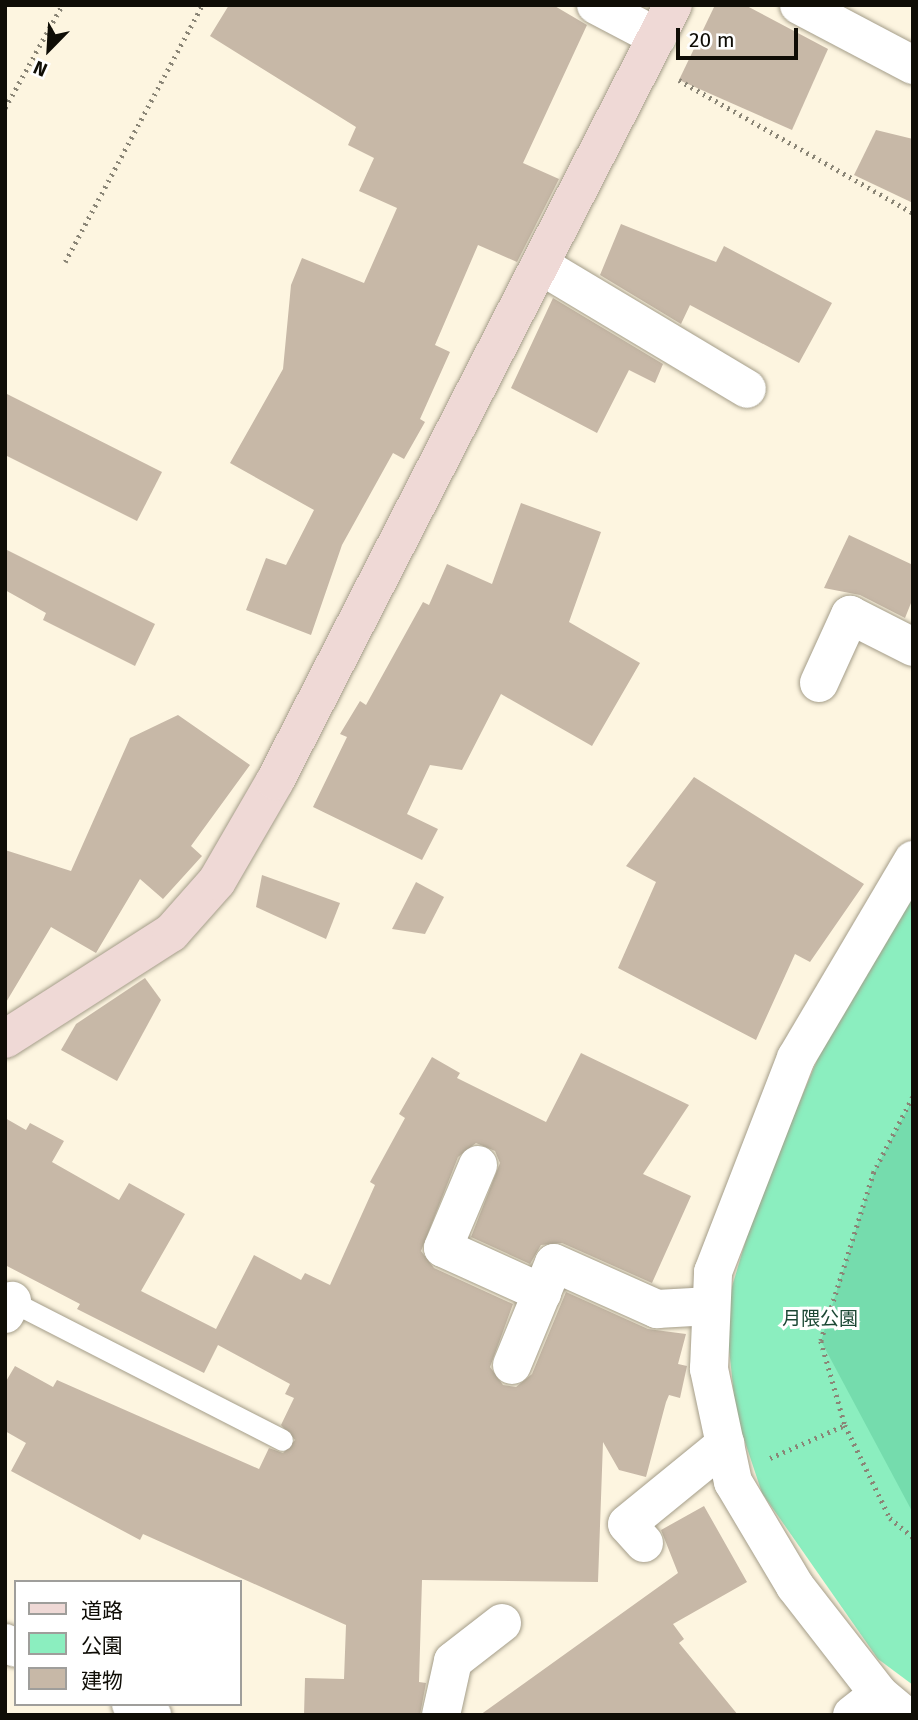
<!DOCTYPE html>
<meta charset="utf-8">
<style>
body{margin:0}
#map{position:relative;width:918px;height:1720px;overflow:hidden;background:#fdf5e0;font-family:"Fira Sans","Noto Sans JP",sans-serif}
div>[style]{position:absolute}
.green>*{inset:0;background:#8beebf}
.forest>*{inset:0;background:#75dcad}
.building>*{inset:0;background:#c7b8a7}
.path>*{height:4.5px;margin-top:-2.25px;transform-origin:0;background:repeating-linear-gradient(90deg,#8a8576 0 2px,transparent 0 7px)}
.roads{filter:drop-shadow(0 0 2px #a49d89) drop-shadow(0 0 2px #a49d89)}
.lane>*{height:21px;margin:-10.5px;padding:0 10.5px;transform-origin:10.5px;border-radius:10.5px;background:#fff}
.street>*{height:38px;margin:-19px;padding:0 19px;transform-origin:19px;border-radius:19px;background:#fff}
.secondary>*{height:38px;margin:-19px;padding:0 19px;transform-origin:19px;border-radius:19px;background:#efd9d6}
span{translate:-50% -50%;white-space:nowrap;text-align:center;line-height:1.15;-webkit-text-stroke:6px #fff;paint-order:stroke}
.park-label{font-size:19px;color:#1b4734}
.frame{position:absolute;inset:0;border:7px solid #0f0d06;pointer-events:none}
.legend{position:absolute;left:14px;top:1580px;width:228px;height:126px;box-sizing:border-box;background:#fff;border:2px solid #9f9e9b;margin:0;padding:9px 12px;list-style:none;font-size:21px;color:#0f0d06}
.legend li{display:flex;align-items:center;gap:14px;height:35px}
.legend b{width:35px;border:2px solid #9f9e9b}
.north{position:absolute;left:14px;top:14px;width:70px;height:70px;-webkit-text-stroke:5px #fff;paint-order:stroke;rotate:204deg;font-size:19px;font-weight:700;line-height:28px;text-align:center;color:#0f0d06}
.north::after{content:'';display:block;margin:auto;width:24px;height:32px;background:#0f0d06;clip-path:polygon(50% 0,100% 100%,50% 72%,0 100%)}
.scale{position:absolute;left:676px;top:28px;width:122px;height:32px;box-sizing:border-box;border:4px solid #0f0d06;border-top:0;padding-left:9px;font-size:21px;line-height:24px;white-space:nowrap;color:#0f0d06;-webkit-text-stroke:5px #fff;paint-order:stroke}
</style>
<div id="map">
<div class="green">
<div style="clip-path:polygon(913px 885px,913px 1685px,878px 1659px,762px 1493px,736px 1415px,725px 1310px,757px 1203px,821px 1051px)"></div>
</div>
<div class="forest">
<div style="clip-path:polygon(913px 1099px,913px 1513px,821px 1341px,874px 1172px)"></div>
</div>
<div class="building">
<div style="clip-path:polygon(229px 5px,553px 5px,587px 25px,523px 163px,559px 179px,517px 262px,478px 245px,435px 345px,450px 352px,420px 419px,425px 422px,404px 459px,393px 453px,342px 545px,311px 635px,246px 610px,266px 558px,286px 565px,314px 510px,230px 463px,283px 369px,291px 285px,302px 258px,364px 283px,397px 208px,359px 191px,374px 158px,348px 145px,356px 127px,210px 36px)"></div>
<div style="clip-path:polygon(715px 5px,745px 5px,828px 49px,792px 130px,679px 80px)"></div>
<div style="clip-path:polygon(876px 130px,913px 139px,913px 203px,854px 175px)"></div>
<div style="clip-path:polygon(621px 224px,716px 262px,724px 246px,832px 303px,799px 363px,690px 305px,681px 324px,600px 275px)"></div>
<div style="clip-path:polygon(553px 298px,663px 364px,655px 383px,629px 370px,597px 433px,511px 388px)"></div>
<div style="clip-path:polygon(5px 393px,162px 472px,137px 521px,5px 455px)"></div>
<div style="clip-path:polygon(521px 503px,601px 532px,569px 622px,640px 663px,592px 746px,501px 694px,462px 770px,430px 765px,407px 814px,438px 829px,422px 860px,313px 807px,347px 737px,340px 734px,360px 701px,366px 705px,423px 602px,429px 605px,447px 564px,492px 584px)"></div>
<div style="clip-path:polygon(849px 535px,913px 565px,913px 598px,905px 618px,860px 595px,824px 588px)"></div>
<div style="clip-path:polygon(5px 549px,155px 624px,135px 666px,43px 620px,46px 613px,5px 590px)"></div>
<div style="clip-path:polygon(178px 715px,250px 765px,191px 846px,202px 856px,163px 899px,140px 879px,96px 953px,51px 927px,5px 1004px,5px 850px,71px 871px,130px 738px)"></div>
<div style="clip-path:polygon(694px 777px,864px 884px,810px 962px,795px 954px,756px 1040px,618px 968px,656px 882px,626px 866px)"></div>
<div style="clip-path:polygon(262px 875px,340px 903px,326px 939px,256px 907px)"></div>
<div style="clip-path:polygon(416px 882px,444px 897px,425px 934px,392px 929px)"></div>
<div style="clip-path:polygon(145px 978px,161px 1000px,117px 1081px,61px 1050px,76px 1024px)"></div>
<div style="clip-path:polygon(581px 1053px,689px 1105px,643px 1174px,691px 1196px,652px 1283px,562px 1243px,541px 1245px,530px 1264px,471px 1237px,500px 1163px,495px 1151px,476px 1143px,458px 1157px,421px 1251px,434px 1268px,513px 1304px,490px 1367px,503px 1385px,516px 1387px,532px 1374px,566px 1292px,648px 1329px,686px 1334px,678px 1364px,687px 1366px,680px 1398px,669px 1395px,666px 1402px,646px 1477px,619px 1470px,603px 1442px,598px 1582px,422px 1580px,419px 1682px,426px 1683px,420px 1715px,304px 1715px,305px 1678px,344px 1679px,346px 1625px,143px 1534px,140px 1540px,11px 1471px,26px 1443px,5px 1431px,5px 1383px,15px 1366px,53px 1387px,57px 1380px,259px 1469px,269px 1448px,283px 1453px,295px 1440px,281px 1425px,294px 1398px,285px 1394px,290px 1384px,218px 1345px,204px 1373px,77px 1309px,80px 1304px,5px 1265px,5px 1118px,26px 1130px,30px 1123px,64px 1141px,52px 1162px,119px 1200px,129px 1183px,185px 1214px,141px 1291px,216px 1329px,254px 1255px,301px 1280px,305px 1273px,330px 1285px,375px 1185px,370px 1182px,405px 1118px,399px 1114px,432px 1057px,460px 1073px,457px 1078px,546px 1122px)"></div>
<div style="clip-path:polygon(704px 1506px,747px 1582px,673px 1624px,684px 1639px,679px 1643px,738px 1715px,480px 1715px,678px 1573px,661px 1530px)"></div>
</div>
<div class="path">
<div style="left:679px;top:80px;width:269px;rotate:29.6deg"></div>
<div style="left:5px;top:108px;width:118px;rotate:-61deg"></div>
<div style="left:65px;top:262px;width:291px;rotate:-61.9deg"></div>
<div style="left:913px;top:1097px;width:85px;rotate:117.5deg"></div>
<div style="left:874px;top:1172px;width:177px;rotate:107.4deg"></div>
<div style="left:821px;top:1341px;width:87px;rotate:74.1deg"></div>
<div style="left:845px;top:1425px;width:103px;rotate:64.2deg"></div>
<div style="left:890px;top:1518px;width:30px;rotate:40deg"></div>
<div style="left:770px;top:1458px;width:82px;rotate:-23.7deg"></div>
</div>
<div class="roads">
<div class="lane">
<div style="left:5px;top:1298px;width:311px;rotate:27.1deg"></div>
</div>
<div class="street">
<div style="left:596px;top:5px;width:69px;rotate:27.7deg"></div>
<div style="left:799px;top:5px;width:129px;rotate:27.8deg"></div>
<div style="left:540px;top:265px;width:241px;rotate:30.9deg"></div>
<div style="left:819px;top:683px;width:75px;rotate:-65.5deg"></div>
<div style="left:850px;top:615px;width:71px;rotate:26.9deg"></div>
<div style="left:478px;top:1165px;width:90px;rotate:112.9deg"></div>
<div style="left:443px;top:1248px;width:109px;rotate:24.4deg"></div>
<div style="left:5px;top:1314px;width:15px;rotate:-62deg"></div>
<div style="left:512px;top:1365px;width:110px;rotate:-67.6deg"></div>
<div style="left:554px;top:1263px;width:113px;rotate:24.1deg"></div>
<div style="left:657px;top:1309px;width:54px;rotate:-3.2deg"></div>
<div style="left:644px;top:1543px;width:25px;rotate:-132deg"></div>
<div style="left:627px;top:1524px;width:127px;rotate:-39.2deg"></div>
<div style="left:5px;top:1643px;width:12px;rotate:24deg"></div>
<div style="left:131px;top:1704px;width:24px;rotate:28deg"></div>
<div style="left:441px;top:1715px;width:55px;rotate:-77.5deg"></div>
<div style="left:453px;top:1661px;width:62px;rotate:-37.8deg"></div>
<div style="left:852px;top:1715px;width:34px;rotate:-38deg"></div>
<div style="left:904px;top:1715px;width:33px;rotate:-140deg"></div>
<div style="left:879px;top:1694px;width:137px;rotate:-127.9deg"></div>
<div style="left:795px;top:1586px;width:121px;rotate:-120.8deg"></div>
<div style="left:733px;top:1482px;width:116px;rotate:-102deg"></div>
<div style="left:709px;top:1369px;width:97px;rotate:-87.6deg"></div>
<div style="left:713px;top:1272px;width:230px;rotate:-68.8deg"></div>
<div style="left:796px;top:1058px;width:230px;rotate:-59.4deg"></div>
</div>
<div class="secondary">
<div style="left:5px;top:1039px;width:197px;rotate:-32.6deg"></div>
<div style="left:171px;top:933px;width:69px;rotate:-48.5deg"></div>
<div style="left:217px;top:881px;width:116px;rotate:-59.9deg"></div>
<div style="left:275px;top:781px;width:872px;rotate:-62.85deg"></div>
</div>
</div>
<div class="park-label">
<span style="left:820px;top:1319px">月隈公園</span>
</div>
<div class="frame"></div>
<ul class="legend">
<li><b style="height:9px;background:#efd9d6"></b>道路</li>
<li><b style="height:19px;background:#8beebf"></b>公園</li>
<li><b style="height:19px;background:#c7b8a7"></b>建物</li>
</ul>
<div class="north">N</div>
<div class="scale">20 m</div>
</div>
